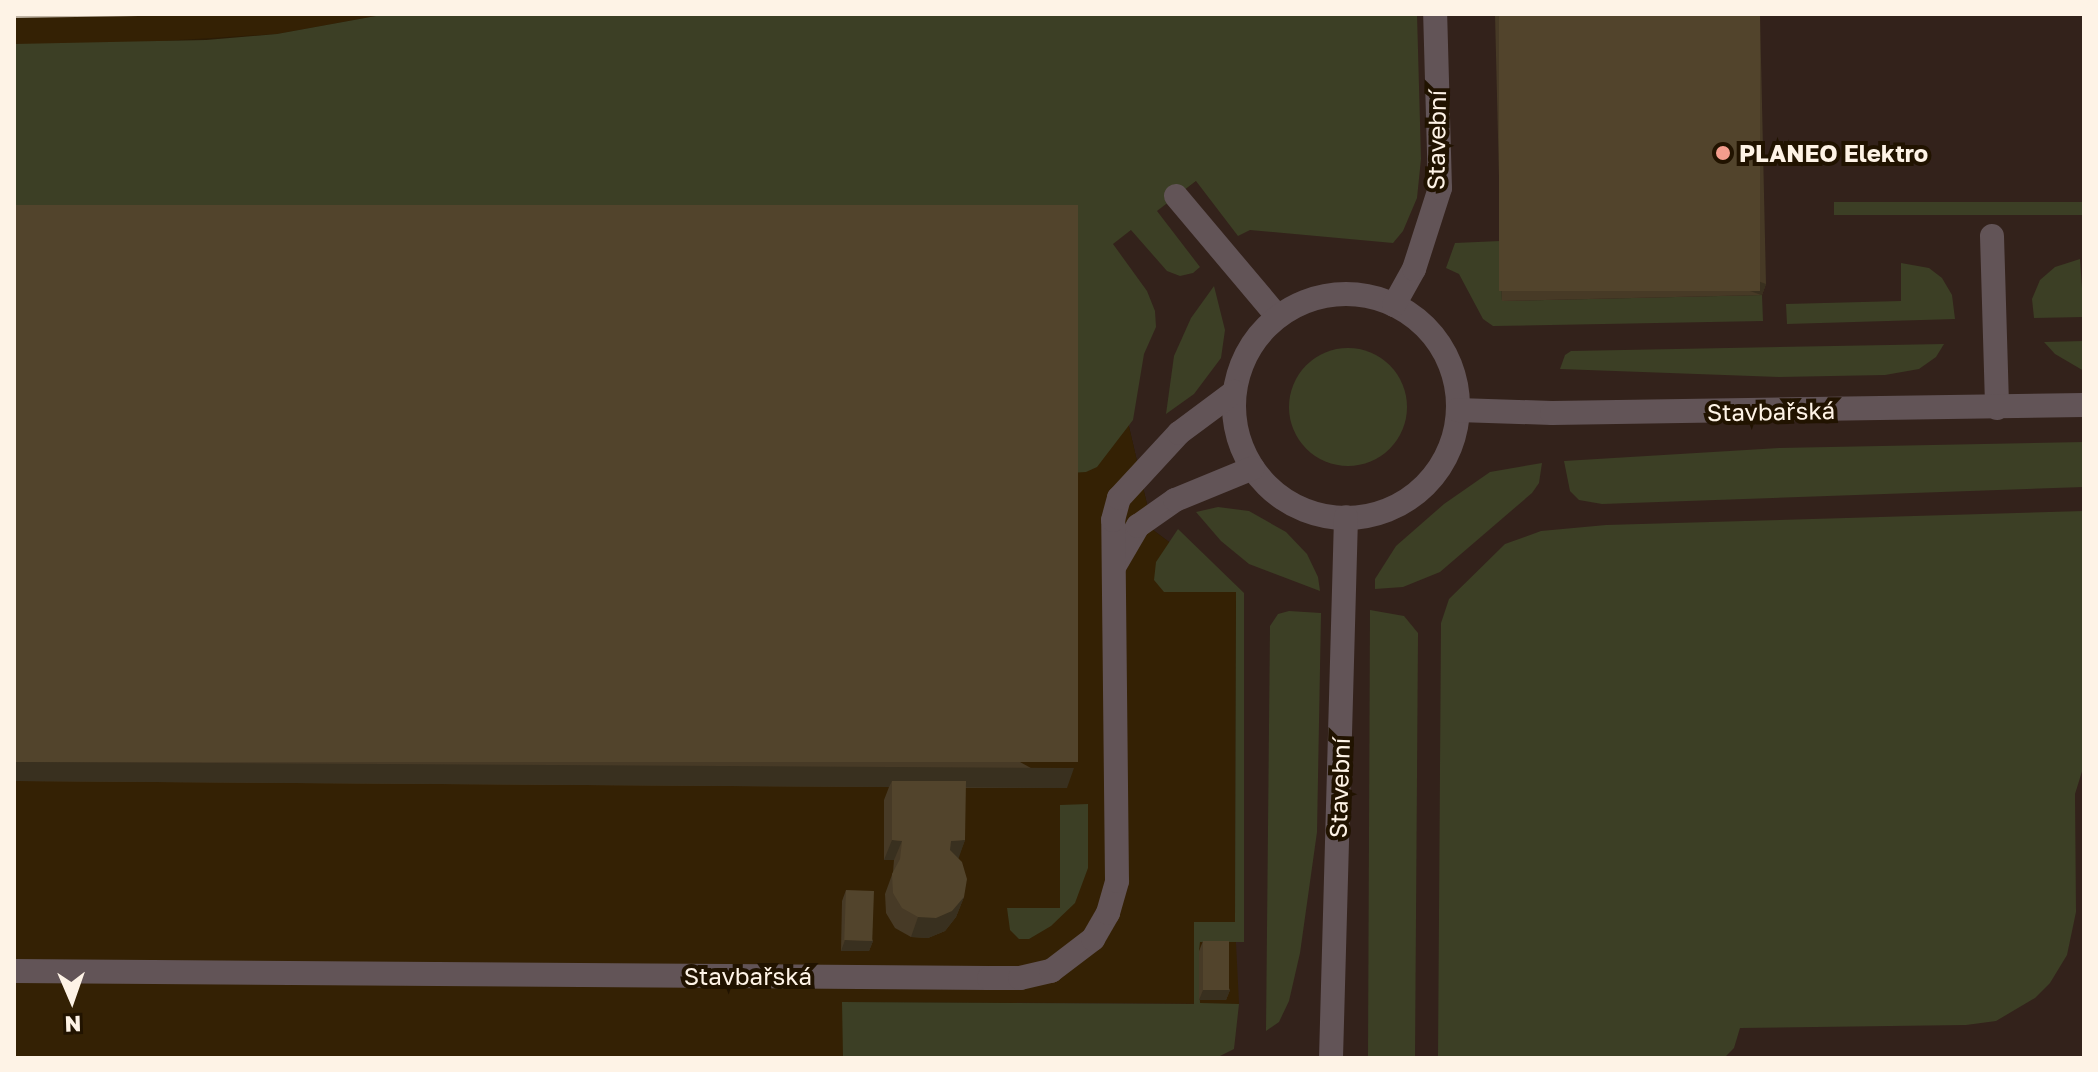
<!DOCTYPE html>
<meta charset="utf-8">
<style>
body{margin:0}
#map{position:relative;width:2098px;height:1072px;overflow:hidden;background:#2b1c06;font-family:"Golos Text",sans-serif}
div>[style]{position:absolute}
.commercial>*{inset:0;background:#33221b}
.built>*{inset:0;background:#342104}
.green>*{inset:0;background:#3c3f25;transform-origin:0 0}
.round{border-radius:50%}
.minor>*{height:24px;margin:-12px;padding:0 12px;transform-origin:12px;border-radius:12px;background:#625457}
.minor>.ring{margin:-12px;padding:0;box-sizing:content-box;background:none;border:24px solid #625457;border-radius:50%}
.tram>*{height:2px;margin:-1px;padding:0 1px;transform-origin:1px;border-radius:1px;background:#c0b4a4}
.wall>*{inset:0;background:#473a26}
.shaded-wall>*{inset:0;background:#39301f;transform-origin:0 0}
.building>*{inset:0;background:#52442c;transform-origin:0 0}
.dots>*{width:22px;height:22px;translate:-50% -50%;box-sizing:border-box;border:4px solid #211300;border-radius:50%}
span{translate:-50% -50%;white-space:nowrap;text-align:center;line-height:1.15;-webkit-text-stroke:8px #211300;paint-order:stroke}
.street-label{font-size:24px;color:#fef3e6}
.poi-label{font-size:24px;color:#fef3e6;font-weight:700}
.left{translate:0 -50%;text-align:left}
.frame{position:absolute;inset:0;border:16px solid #fef3e6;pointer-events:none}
.north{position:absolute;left:32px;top:960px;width:80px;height:80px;-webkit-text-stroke:6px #211300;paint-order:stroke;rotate:178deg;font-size:22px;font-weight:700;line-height:32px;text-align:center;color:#fef3e6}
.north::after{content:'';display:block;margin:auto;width:28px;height:36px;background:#fef3e6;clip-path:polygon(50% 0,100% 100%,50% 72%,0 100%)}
</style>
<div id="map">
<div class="commercial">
<div style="clip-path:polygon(1372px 14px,2084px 14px,2084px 1058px,843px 1058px,1235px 923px,1236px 592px,1153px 530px,1127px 418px,1112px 244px,1196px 181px)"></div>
</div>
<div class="built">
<div style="clip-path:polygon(14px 14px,387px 14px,277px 34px,115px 44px,14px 44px)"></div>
<div style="clip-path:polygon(14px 225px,1127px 418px,1153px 530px,1236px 592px,1235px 923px,1239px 1004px,843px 1002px,843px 1058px,14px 1058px)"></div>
</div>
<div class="green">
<div style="clip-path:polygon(387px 14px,1417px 14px,1421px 159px,1417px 198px,1403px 231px,1393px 243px,1250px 230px,1238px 236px,1196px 181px,1157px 211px,1200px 267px,1193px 273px,1180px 276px,1167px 271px,1131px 230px,1113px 244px,1147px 291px,1155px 311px,1156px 327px,1144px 354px,1133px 420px,1097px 467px,1086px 472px,1069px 473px,14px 225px,14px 44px,206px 40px,277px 34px)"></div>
<div style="left:2084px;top:202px;width:13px;height:250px;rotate:90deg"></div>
<div style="clip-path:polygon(1500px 241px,1502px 301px,1762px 295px,1763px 321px,1493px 326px,1483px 319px,1459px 274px,1446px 268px,1455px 243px)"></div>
<div style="clip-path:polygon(2080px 259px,2084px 317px,2034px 318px,2032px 299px,2040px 280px,2055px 267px)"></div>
<div style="clip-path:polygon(1901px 263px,1929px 268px,1942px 278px,1952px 295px,1955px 319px,1787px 324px,1786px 304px,1901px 301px)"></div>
<div style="clip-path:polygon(1214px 286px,1225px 330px,1221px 358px,1194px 394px,1166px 414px,1174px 356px,1191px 318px)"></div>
<div style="clip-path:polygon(2084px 341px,2084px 371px,2055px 354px,2044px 342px)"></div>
<div style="clip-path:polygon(1944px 344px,1936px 357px,1919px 369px,1885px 375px,1779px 377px,1560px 369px,1565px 355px,1571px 351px)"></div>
<div class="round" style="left:1289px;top:348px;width:118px;height:118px"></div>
<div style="clip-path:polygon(2084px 442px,2084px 487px,1602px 504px,1579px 500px,1570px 491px,1564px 461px,1779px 448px)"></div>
<div style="clip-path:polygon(1542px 463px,1539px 483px,1532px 493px,1440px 572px,1403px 587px,1375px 589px,1375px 579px,1396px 546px,1444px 504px,1490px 472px)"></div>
<div style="clip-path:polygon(1218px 507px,1249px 511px,1286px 532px,1307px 554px,1318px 577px,1320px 591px,1249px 564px,1221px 541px,1196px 512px)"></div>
<div style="clip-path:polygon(2084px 511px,2084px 765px,2075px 794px,2076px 912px,2067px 955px,2050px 983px,2035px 998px,1996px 1021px,1966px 1025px,1740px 1028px,1734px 1048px,1724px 1058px,1438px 1058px,1441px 623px,1449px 599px,1505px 544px,1541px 531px,1606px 525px)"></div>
<div style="clip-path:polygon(1178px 529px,1244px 593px,1244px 942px,1200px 942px,1199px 951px,1200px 1003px,1239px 1004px,1234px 1049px,1216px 1058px,843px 1058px,842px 1002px,1194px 1004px,1194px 922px,1235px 922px,1236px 592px,1164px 592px,1154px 580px,1156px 562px)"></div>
<div style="clip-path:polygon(1370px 610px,1404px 616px,1418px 633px,1415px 1058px,1368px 1058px)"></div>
<div style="clip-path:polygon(1289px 611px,1321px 613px,1317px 832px,1300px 953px,1289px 1001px,1279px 1022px,1266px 1031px,1270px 626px,1278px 614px)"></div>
<div style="clip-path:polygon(1088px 804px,1088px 868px,1075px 903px,1051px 926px,1029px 939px,1019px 939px,1010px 930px,1007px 908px,1060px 908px,1060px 805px)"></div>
</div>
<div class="minor">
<div style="left:1176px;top:196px;width:158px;rotate:49.9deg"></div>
<div style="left:1992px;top:236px;width:172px;rotate:88.3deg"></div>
<div class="ring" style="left:1234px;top:294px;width:200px;height:200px"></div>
<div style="left:1394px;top:305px;width:41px;rotate:-60.9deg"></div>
<div style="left:1414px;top:269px;width:85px;rotate:-72.2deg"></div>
<div style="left:1440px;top:188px;width:174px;rotate:-91.6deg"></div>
<div style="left:1458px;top:410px;width:94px;rotate:1.8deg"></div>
<div style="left:1552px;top:413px;width:532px;rotate:-0.86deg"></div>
<div style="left:1114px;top:567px;width:48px;rotate:-59.7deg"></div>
<div style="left:1138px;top:526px;width:45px;rotate:-35.1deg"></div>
<div style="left:1175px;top:500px;width:84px;rotate:-22.3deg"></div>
<div style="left:14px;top:971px;width:975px;rotate:0.41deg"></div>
<div style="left:989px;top:978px;width:31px"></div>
<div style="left:1020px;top:978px;width:32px;rotate:-13deg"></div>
<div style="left:1051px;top:971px;width:53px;rotate:-37.3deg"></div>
<div style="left:1093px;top:939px;width:30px;rotate:-60deg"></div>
<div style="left:1108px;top:913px;width:33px;rotate:-74deg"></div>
<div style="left:1117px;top:881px;width:361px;rotate:-90.6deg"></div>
<div style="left:1113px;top:520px;width:23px;rotate:-75deg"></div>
<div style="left:1119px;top:498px;width:88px;rotate:-47.3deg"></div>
<div style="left:1179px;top:433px;width:69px;rotate:-36.7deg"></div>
<div style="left:1331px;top:1058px;width:541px;rotate:-88.41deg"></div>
</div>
<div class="tram">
<div style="left:14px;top:17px;width:202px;rotate:-0.9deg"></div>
</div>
<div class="wall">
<div style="clip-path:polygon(1495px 14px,1760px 14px,1766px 284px,1762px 295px,1502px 301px)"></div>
<div style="clip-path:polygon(14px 205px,1067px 788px,965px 788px,965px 840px,958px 858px,964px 897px,956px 917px,945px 931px,928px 938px,911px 937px,895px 928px,886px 913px,885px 894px,893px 872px,894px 860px,884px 860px,884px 800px,889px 787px,14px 781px)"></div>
<div style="clip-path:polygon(846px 890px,873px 941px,869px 951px,841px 951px,842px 901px)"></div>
<div style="clip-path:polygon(1203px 941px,1230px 990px,1226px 1000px,1199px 1000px,1199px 951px)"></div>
</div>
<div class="shaded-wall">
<div style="left:1766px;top:284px;width:12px;height:260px;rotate:110deg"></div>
<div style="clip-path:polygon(14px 762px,1074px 768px,1067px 788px,892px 787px,892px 781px,889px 787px,14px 781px)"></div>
<div style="clip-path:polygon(892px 840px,902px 841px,894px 860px,884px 860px)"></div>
<div style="clip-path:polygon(965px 840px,958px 860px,943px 860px,951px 841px)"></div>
<div style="clip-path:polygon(964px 897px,956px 917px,945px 931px,928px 938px,911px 937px,918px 917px)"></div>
<div style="clip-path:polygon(845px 940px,873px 941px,869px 951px,841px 951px)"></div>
<div style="clip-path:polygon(1203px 990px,1230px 990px,1226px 1000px,1199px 1000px)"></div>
</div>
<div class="building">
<div style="left:1499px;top:14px;width:261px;height:277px"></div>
<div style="left:14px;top:205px;width:1064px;height:557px"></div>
<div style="clip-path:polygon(892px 781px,966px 781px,965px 840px,951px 841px,950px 850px,962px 862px,967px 879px,964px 897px,952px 911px,936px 918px,918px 917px,902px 908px,893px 893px,892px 874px,900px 859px,902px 841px,892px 840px)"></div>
<div style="left:846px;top:890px;width:28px;height:50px;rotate:2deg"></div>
<div style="left:1203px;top:941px;width:26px;height:49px"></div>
</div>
<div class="dots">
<div style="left:1723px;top:153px;background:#f49d8d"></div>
</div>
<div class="street-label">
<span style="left:1436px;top:140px;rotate:-89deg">Stavební</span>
<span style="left:1771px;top:411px;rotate:-1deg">Stavbařská</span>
<span style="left:1339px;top:788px;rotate:-88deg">Stavební</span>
<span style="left:748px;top:976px">Stavbařská</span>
</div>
<div class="poi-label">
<span class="left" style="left:1739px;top:153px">PLANEO Elektro</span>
</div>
<div class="frame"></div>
<div class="north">N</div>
</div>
